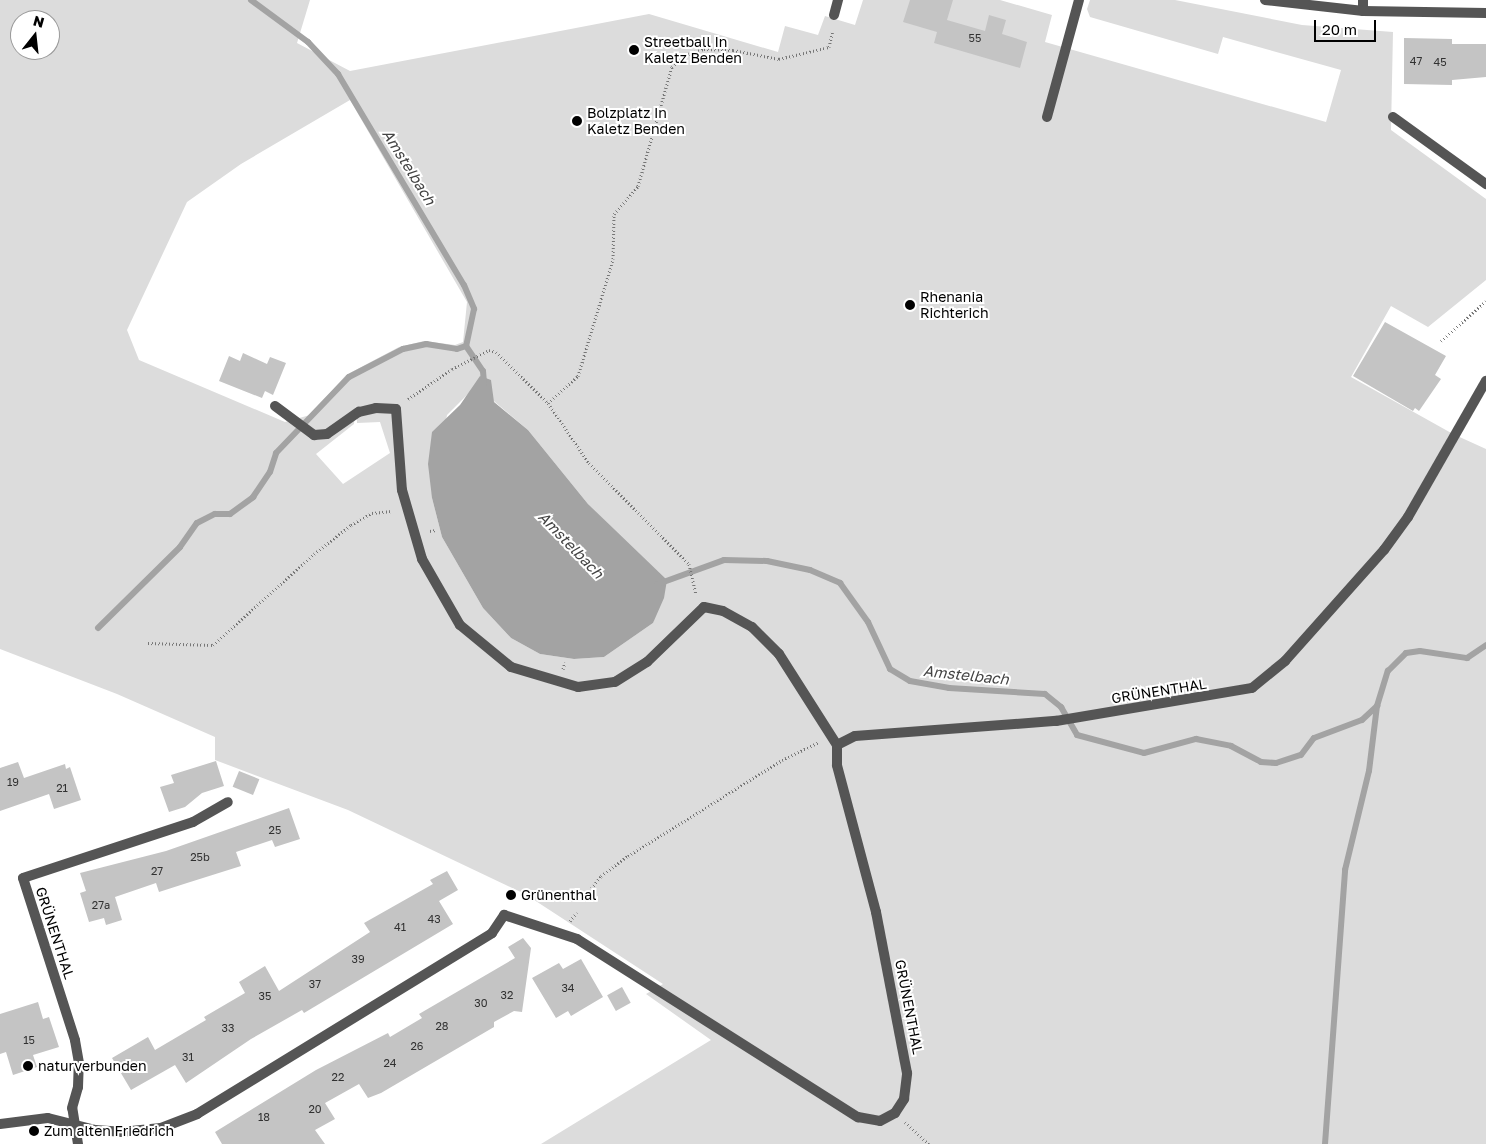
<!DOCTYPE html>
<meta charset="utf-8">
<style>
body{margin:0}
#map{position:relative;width:1486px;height:1144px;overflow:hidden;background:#fff;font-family:"Golos Text",sans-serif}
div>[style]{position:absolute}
.green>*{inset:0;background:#dcdcdc}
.water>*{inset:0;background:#a3a3a3}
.stream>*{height:6px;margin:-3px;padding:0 3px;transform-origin:3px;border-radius:3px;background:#a3a3a3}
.building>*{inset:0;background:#c4c4c4;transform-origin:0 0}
.path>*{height:3px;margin-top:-1.5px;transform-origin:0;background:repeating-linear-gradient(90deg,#777 0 1px,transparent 0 3.5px)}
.lane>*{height:10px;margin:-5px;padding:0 5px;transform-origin:5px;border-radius:5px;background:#555}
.street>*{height:10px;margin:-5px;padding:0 5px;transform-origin:5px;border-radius:5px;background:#555}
.dots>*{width:14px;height:14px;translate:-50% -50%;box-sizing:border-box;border:2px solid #fff;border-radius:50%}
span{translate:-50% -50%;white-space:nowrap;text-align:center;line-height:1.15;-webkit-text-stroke:4px #fff;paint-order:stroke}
.number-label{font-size:11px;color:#313131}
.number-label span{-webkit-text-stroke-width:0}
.poi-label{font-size:14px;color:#000}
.left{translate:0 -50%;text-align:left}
.street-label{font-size:14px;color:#000}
.water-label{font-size:15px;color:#444;font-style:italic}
.north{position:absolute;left:10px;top:10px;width:50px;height:50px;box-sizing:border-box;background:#fff;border:1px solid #999;border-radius:50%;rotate:16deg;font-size:14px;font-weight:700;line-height:20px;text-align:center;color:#000}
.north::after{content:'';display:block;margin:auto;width:18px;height:22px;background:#000;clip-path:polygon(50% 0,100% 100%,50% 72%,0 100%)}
.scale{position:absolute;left:1314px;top:20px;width:62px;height:22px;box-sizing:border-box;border:2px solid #000;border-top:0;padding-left:6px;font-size:15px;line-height:18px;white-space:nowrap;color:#000;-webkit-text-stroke:4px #fff;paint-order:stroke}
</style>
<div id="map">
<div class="green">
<div style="clip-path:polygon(evenodd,0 0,310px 0,297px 43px,350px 71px,649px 14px,778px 52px,785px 26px,818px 35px,825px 16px,855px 25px,863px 0,1000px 0,1052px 15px,1045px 42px,1326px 122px,1341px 70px,1223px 37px,1218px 54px,1090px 17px,1087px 9px,1090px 0,1175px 0,1302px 25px,1393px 32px,1391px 130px,1486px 199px,1486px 280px,1428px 327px,1391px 306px,1351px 377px,1453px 434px,1486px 449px,1486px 1144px,541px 1144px,711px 1040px,646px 994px,663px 984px,525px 894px,348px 810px,215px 760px,215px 737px,117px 694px,0 649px,0 0,20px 20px,50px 20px,50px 50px,20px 50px,20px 20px,0 0,350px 100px,467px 302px,463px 342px,455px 345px,424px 341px,399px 347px,346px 375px,310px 415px,285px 422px,139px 360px,127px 330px,187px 202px,241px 164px,350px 100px,0 0,476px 386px,528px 430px,588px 504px,663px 580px,653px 623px,604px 657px,574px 659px,540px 654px,511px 638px,483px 608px,442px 537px,432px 498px,447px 415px,476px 386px,0 0,356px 405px,357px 423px,380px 422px,390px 453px,343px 484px,316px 454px,354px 424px,356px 405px)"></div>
</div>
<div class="water">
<div style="clip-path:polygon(480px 376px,491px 380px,494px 402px,528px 430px,588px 504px,667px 580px,664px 598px,653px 623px,604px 657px,574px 659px,540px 654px,511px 638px,483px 608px,442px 537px,432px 498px,428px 464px,432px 432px,460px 405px)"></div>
</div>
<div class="stream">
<div style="left:251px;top:0;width:71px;rotate:36.4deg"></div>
<div style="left:308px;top:42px;width:44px;rotate:46.8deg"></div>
<div style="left:338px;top:74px;width:246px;rotate:59.2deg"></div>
<div style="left:464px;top:285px;width:26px;rotate:67deg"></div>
<div style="left:474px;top:309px;width:38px;rotate:102deg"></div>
<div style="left:466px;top:346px;width:30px;rotate:56deg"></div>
<div style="left:483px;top:371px;width:12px;rotate:85deg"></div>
<div style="left:658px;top:584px;width:70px;rotate:-20deg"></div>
<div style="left:724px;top:560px;width:43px;rotate:1.3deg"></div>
<div style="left:767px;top:561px;width:44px;rotate:11.8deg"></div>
<div style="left:810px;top:570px;width:33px;rotate:23deg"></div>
<div style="left:840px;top:583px;width:48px;rotate:54.3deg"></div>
<div style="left:868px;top:622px;width:52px;rotate:64.9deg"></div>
<div style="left:890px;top:669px;width:23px;rotate:31deg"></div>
<div style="left:910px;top:681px;width:40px;rotate:10deg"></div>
<div style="left:949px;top:688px;width:96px;rotate:3.6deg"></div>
<div style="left:1045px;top:694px;width:21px;rotate:39deg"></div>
<div style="left:1061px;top:707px;width:32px;rotate:60deg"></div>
<div style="left:1077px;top:735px;width:69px;rotate:15deg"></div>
<div style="left:1144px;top:753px;width:54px;rotate:-15.1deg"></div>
<div style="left:1196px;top:739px;width:36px;rotate:11deg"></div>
<div style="left:1231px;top:746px;width:34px;rotate:28deg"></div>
<div style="left:1261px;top:762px;width:15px;rotate:4deg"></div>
<div style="left:1276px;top:763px;width:26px;rotate:-18deg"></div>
<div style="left:1301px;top:755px;width:21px;rotate:-53deg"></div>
<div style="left:1314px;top:738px;width:51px;rotate:-20.6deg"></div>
<div style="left:1362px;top:720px;width:21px;rotate:-43deg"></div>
<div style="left:1377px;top:706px;width:37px;rotate:-73deg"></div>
<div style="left:1388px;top:671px;width:25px;rotate:-45deg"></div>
<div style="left:1406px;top:653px;width:14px;rotate:-8deg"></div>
<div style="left:1420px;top:651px;width:48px;rotate:8.5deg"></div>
<div style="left:1467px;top:658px;width:23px;rotate:-34deg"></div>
<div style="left:98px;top:628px;width:115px;rotate:-44.6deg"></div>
<div style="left:180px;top:547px;width:29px;rotate:-55deg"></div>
<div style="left:197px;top:523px;width:20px;rotate:-27deg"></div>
<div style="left:215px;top:514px;width:15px"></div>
<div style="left:230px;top:514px;width:29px;rotate:-36deg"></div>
<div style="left:253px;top:497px;width:30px;rotate:-56deg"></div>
<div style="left:270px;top:472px;width:20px;rotate:-72deg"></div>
<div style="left:276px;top:453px;width:105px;rotate:-46.2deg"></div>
<div style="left:349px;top:377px;width:61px;rotate:-27.4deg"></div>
<div style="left:403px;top:349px;width:24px;rotate:-12deg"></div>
<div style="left:426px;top:344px;width:31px;rotate:9deg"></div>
<div style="left:457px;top:349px;width:9px;rotate:-18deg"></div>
<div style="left:1325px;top:1144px;width:275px;rotate:-85.8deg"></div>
<div style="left:1345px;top:870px;width:102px;rotate:-76.4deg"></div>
<div style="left:1369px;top:771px;width:65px;rotate:-83deg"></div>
</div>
<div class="building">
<div style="clip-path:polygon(910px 0,953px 0,947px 20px,985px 31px,989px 15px,1006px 20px,1002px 34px,1027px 42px,1020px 68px,934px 43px,937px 32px,903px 22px)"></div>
<div style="clip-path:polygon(1404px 38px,1452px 39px,1452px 44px,1486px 44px,1486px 77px,1452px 80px,1452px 85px,1404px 84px)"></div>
<div style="clip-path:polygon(1385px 322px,1446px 356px,1435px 375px,1441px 379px,1419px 411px,1415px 408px,1413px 411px,1353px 376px)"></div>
<div style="clip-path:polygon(243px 353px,267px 364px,270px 357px,286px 363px,273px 395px,265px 391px,262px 398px,219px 381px,229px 356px,240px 361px)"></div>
<div style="clip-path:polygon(216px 761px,224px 786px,202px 793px,185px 807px,169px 812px,160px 787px,174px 783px,171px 775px)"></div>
<div style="clip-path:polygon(18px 762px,24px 778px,65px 764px,66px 769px,70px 767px,81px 800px,54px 809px,49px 794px,0 811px,0 768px)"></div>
<div style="left:239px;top:771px;width:22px;height:17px;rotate:22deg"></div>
<div style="clip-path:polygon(289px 808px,300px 839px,275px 847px,272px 840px,236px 852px,241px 866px,187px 883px,159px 892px,156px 883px,115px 897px,122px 920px,106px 925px,104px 918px,89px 922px,80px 893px,86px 891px,80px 873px,166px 851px)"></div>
<div style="clip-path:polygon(447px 871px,458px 890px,439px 901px,453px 924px,304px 1013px,302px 1010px,251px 1039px,186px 1083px,175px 1065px,131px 1090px,112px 1058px,148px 1037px,155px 1050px,206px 1020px,204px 1017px,245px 993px,239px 982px,265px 966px,279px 991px,370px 932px,364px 923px,433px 884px,430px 880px)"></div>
<div style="clip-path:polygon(523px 938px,531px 948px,522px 1012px,514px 1011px,494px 1022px,494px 1027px,381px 1093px,368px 1098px,359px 1084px,325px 1103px,335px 1119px,315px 1130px,325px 1144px,222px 1144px,215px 1132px,316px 1070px,388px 1033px,390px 1037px,422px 1018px,419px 1014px,515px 958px,508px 947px)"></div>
<div style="clip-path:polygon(581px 959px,603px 997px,571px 1016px,568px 1011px,556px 1018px,532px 978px,559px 963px,563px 969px)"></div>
<div style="left:622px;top:987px;width:18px;height:17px;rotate:61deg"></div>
<div style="clip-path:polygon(38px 1002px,43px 1019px,49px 1017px,59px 1047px,33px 1055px,37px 1067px,13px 1075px,6px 1052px,0 1054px,0 1014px)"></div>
</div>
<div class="path">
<div style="left:1441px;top:341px;width:60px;rotate:-41.6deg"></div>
<div style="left:408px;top:399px;width:53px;rotate:-34.3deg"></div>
<div style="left:452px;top:369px;width:42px;rotate:-27.2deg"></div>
<div style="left:489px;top:350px;width:7px;rotate:16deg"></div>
<div style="left:496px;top:352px;width:73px;rotate:44.4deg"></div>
<div style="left:548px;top:403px;width:73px;rotate:55.7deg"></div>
<div style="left:589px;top:463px;width:142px;rotate:45.3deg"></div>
<div style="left:689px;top:564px;width:31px;rotate:77deg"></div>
<div style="left:548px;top:403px;width:40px;rotate:-42deg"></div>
<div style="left:578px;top:376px;width:122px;rotate:-73.3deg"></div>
<div style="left:613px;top:259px;width:45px;rotate:-88.7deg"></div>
<div style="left:614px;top:214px;width:37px;rotate:-49deg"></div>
<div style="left:638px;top:186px;width:124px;rotate:-74.1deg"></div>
<div style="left:672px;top:67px;width:18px;rotate:-43deg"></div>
<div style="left:685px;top:55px;width:20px;rotate:-18deg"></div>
<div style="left:704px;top:49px;width:29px;rotate:2deg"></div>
<div style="left:733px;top:50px;width:47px;rotate:11.1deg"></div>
<div style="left:779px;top:59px;width:51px;rotate:-13.5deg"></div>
<div style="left:829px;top:47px;width:17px;rotate:-77deg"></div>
<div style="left:430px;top:531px;width:6px;rotate:-9deg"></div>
<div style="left:148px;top:643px;width:65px;rotate:1.8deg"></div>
<div style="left:213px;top:645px;width:136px;rotate:-42deg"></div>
<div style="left:314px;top:554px;width:47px;rotate:-38.1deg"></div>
<div style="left:351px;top:525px;width:24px;rotate:-30deg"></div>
<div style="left:372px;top:513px;width:20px;rotate:-6deg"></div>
<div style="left:563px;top:669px;width:7px;rotate:-74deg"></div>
<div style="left:587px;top:894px;width:23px;rotate:-52deg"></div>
<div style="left:601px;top:876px;width:34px;rotate:-37deg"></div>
<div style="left:628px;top:856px;width:181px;rotate:-31.9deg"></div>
<div style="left:782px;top:760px;width:41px;rotate:-25.9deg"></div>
<div style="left:570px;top:921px;width:11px;rotate:-52deg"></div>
<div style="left:905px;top:1122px;width:33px;rotate:43deg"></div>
</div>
<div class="lane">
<div style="left:1363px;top:11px;width:11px;rotate:-90deg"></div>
<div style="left:834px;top:15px;width:16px;rotate:-75deg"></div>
<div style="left:1047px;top:117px;width:121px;rotate:-74.7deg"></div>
<div style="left:275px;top:406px;width:49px;rotate:36.6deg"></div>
<div style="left:314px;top:435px;width:13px;rotate:-4deg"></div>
<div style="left:327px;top:434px;width:39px;rotate:-35deg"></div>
<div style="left:359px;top:412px;width:17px;rotate:-13deg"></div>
<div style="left:376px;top:408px;width:20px;rotate:3deg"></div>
<div style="left:396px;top:409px;width:81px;rotate:85.8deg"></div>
<div style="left:402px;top:490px;width:72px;rotate:73.8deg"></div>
<div style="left:422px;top:559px;width:76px;rotate:60.1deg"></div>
<div style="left:460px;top:625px;width:66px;rotate:39.5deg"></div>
<div style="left:511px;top:667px;width:70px;rotate:16.6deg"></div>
<div style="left:578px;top:687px;width:37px;rotate:-8deg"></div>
<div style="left:615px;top:682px;width:38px;rotate:-32deg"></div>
<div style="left:647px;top:662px;width:79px;rotate:-44deg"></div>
<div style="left:704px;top:607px;width:19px;rotate:12deg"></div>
<div style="left:723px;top:611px;width:33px;rotate:29deg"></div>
<div style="left:752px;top:627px;width:38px;rotate:45deg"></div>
<div style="left:779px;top:654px;width:108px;rotate:57.5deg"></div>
</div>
<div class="street">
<div style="left:1265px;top:0;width:99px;rotate:6.4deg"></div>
<div style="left:1363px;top:11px;width:123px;rotate:0.9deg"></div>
<div style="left:1393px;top:117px;width:115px;rotate:35.8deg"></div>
<div style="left:0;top:1124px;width:48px;rotate:-7.1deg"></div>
<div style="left:48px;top:1118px;width:49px;rotate:14.3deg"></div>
<div style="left:95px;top:1130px;width:26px;rotate:4deg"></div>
<div style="left:121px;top:1132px;width:40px;rotate:-5.7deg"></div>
<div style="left:161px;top:1128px;width:39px;rotate:-21deg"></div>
<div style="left:197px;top:1114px;width:346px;rotate:-31.5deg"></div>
<div style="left:492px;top:933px;width:22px;rotate:-56deg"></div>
<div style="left:504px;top:915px;width:77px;rotate:18.2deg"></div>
<div style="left:577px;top:939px;width:333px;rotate:32.4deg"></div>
<div style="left:858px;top:1117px;width:22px;rotate:10deg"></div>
<div style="left:880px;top:1121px;width:17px;rotate:-28deg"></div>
<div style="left:895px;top:1113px;width:17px;rotate:-57deg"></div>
<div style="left:904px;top:1099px;width:26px;rotate:-83deg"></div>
<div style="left:907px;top:1073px;width:164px;rotate:-100.9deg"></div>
<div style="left:876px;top:912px;width:152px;rotate:-104.9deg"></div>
<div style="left:837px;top:765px;width:20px;rotate:-90deg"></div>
<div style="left:837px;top:745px;width:20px;rotate:-27deg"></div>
<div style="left:855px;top:736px;width:202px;rotate:-4.3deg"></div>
<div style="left:1056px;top:721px;width:199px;rotate:-9.6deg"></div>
<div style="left:1252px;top:688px;width:43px;rotate:-39.3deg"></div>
<div style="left:1285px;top:661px;width:149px;rotate:-48.3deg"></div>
<div style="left:1384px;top:550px;width:41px;rotate:-54deg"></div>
<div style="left:1408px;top:517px;width:157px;rotate:-60.2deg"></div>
<div style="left:78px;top:1144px;width:36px;rotate:-99deg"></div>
<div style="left:72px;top:1108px;width:22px;rotate:-74deg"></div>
<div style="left:78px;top:1087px;width:24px;rotate:-88deg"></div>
<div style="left:79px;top:1063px;width:23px;rotate:-100deg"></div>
<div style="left:75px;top:1040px;width:170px;rotate:-107.8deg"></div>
<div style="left:23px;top:878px;width:179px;rotate:-18.2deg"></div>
<div style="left:193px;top:822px;width:40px;rotate:-29.7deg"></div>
</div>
<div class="dots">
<div style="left:634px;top:50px;background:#000"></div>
<div style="left:577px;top:121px;background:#000"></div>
<div style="left:910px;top:305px;background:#000"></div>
<div style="left:511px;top:895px;background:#000"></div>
<div style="left:28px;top:1066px;background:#000"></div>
<div style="left:34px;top:1131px;background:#000"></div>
</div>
<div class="number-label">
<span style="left:975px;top:38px">55</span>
<span style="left:1416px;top:61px">47</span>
<span style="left:1440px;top:62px">45</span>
<span style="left:13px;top:782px">19</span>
<span style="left:62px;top:788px">21</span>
<span style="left:275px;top:830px">25</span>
<span style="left:200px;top:857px">25b</span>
<span style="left:157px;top:871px">27</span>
<span style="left:101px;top:905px">27a</span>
<span style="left:434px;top:919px">43</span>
<span style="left:400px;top:927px">41</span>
<span style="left:358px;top:959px">39</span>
<span style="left:315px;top:984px">37</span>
<span style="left:568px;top:988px">34</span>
<span style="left:507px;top:995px">32</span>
<span style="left:265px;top:996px">35</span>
<span style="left:481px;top:1003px">30</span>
<span style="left:442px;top:1026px">28</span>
<span style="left:228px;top:1028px">33</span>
<span style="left:29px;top:1040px">15</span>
<span style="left:417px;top:1046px">26</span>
<span style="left:188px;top:1057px">31</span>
<span style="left:390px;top:1063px">24</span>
<span style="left:338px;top:1077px">22</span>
<span style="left:315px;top:1109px">20</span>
<span style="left:264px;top:1117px">18</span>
</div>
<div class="poi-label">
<span class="left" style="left:644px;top:50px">Streetball In<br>Kaletz Benden</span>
<span class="left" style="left:587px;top:121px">Bolzplatz In<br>Kaletz Benden</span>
<span class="left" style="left:920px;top:305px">Rhenania<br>Richterich</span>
<span class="left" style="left:521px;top:895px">Grünenthal</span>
<span class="left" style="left:38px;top:1066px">naturverbunden</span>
<span class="left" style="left:44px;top:1131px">Zum alten Friedrich</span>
</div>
<div class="street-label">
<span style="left:1159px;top:691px;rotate:-9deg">GRÜNENTHAL</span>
<span style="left:55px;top:933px;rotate:72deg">GRÜNENTHAL</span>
<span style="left:909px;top:1007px;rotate:79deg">GRÜNENTHAL</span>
</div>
<div class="water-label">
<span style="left:409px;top:167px;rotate:58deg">Amstelbach</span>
<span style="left:571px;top:545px;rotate:46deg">Amstelbach</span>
<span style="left:966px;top:675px;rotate:6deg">Amstelbach</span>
</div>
<div class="north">N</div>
<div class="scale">20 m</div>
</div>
